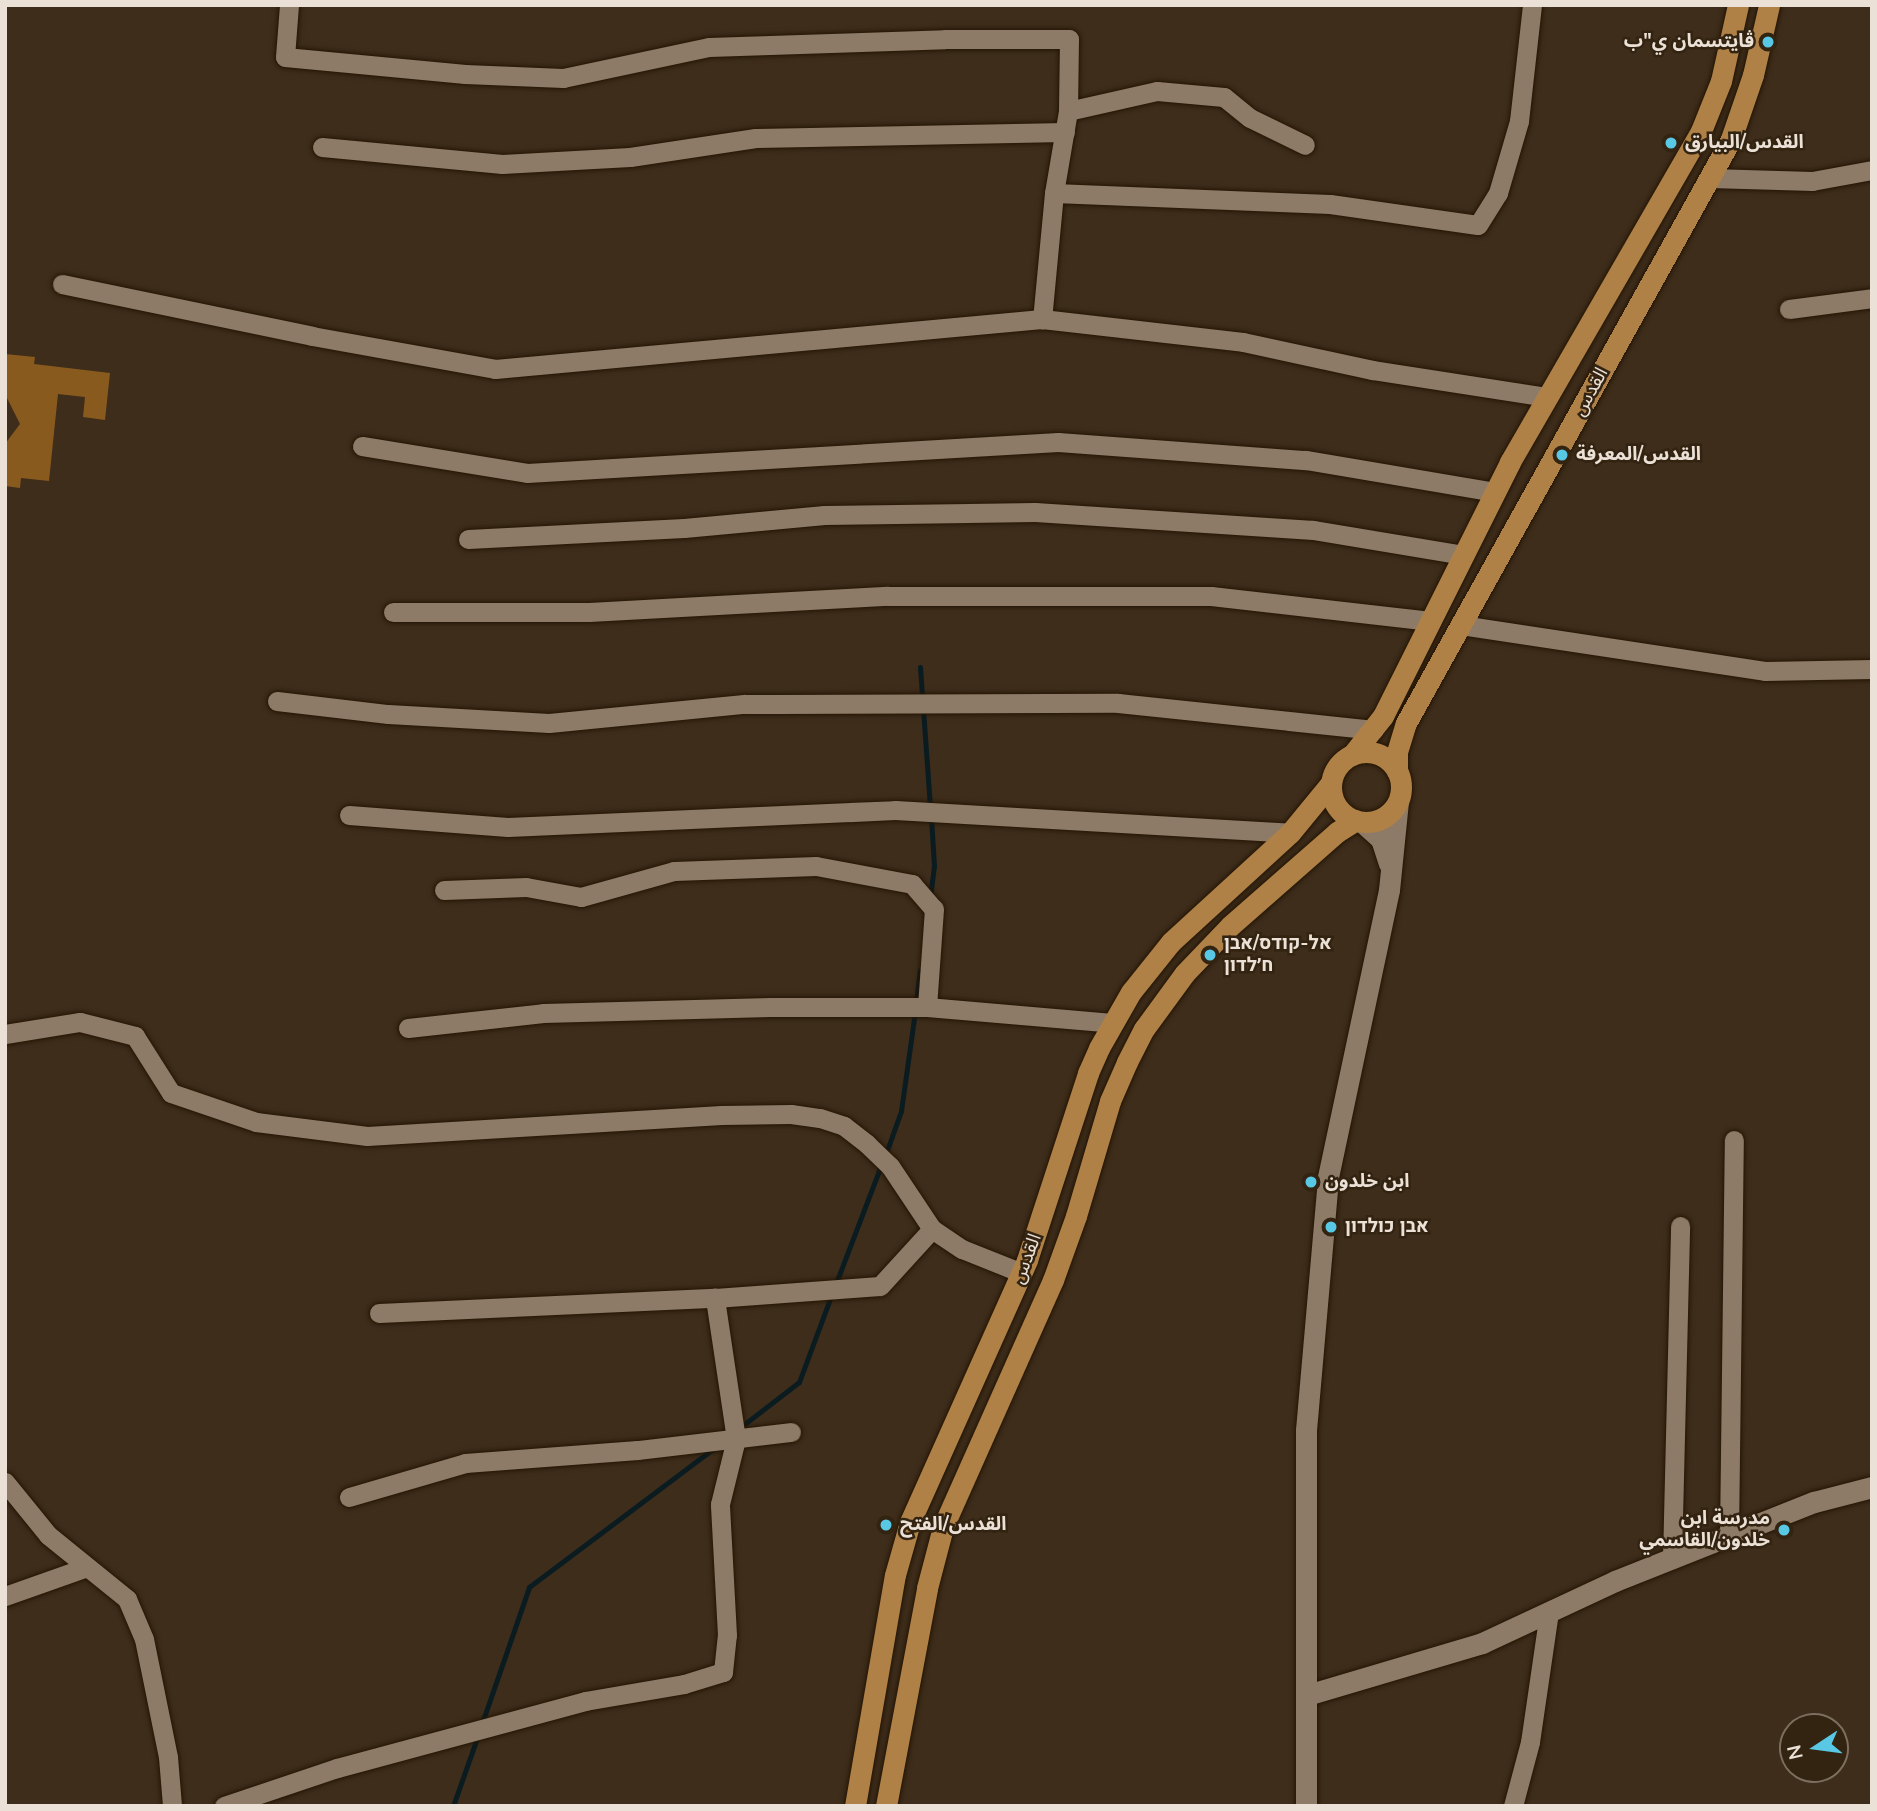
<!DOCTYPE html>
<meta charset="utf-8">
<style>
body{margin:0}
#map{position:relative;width:1877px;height:1811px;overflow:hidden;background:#3e2d1b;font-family:"Nunito Sans","Noto Sans Arabic",Heebo,sans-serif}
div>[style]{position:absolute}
.stream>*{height:5px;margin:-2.5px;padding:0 2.5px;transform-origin:2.5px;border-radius:2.5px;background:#0b1c20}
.building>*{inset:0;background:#895a1e}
.roads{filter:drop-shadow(0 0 2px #241504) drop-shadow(0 0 2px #241504)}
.minor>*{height:19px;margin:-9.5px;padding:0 9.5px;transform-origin:9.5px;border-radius:9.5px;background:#8e7b67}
.tertiary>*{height:21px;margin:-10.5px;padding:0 10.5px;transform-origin:10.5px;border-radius:10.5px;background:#8e7b67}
.primary>*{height:21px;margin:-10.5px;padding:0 10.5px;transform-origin:10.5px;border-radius:10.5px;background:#b08147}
.primary>.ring{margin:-10.5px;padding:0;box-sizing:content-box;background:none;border:21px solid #b08147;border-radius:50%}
.dots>*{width:19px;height:19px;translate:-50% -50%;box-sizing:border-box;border:4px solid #332311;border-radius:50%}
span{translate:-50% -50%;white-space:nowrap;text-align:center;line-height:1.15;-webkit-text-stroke:5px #332311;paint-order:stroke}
.poi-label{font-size:19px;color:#ebe1d6;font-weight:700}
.right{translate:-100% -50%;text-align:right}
.left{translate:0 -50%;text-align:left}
.street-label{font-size:19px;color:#ebe1d6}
.frame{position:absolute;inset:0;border:7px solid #ebe1d6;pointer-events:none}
.north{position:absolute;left:1779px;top:1713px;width:70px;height:70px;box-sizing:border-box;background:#332311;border:2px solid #7d6f60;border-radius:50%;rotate:257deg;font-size:19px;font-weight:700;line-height:28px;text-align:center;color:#ebe1d6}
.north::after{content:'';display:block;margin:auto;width:24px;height:32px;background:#59c8e4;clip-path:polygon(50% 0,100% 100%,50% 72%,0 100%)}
</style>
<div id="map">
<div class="stream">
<div style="left:920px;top:667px;width:32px;rotate:86deg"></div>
<div style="left:923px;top:709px;width:98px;rotate:85.9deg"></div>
<div style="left:930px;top:898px;width:32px;rotate:-83deg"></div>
<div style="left:934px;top:866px;width:49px;rotate:-93.5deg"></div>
<div style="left:916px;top:1002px;width:32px;rotate:-83deg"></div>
<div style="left:885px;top:1156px;width:48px;rotate:-70.4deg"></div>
<div style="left:901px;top:1111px;width:100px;rotate:-82deg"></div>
<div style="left:836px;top:1283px;width:126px;rotate:-69.1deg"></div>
<div style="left:738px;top:1429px;width:77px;rotate:-37.6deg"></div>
<div style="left:799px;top:1382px;width:92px;rotate:-69.6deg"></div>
<div style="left:482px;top:1723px;width:144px;rotate:-70.9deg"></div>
<div style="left:529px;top:1587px;width:231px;rotate:-36.9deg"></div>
<div style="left:453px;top:1806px;width:75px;rotate:-70.6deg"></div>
</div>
<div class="building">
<div style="clip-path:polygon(5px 354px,35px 357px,34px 364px,110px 373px,105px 420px,83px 417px,85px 397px,58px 394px,49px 481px,21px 478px,20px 488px,5px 486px,5px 444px,20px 424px,5px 394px)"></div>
</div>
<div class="roads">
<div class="minor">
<div style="left:289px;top:5px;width:52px;rotate:94.4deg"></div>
<div style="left:285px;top:57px;width:181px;rotate:5.4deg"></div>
<div style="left:465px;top:74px;width:98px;rotate:2.3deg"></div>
<div style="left:563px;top:78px;width:149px;rotate:-12deg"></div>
<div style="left:709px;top:47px;width:236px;rotate:-1.9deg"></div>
<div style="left:945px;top:39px;width:124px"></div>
<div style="left:1069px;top:39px;width:72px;rotate:90.8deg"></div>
<div style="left:1068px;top:111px;width:83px;rotate:99.7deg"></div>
<div style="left:1054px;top:193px;width:127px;rotate:95.4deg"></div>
<div style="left:1068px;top:111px;width:91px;rotate:-12.7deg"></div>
<div style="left:1157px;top:91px;width:67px;rotate:5.1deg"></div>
<div style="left:1224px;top:97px;width:33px;rotate:39deg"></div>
<div style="left:1250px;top:118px;width:61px;rotate:26.1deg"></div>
<div style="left:322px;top:147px;width:181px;rotate:5.4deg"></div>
<div style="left:502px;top:164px;width:128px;rotate:-3.1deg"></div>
<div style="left:630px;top:157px;width:127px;rotate:-8.6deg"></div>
<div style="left:756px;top:138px;width:309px;rotate:-1.1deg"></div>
<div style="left:1710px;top:178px;width:102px;rotate:1.7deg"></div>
<div style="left:1812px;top:181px;width:61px;rotate:-10.4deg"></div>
<div style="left:1054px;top:193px;width:276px;rotate:2.3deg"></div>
<div style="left:1330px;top:204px;width:149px;rotate:8.1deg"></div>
<div style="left:1478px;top:225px;width:38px;rotate:-58deg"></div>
<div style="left:1498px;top:193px;width:75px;rotate:-73.7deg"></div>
<div style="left:1519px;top:121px;width:117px;rotate:-83.6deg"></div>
<div style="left:62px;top:284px;width:255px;rotate:11.7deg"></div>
<div style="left:312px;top:336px;width:186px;rotate:10.2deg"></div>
<div style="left:495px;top:369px;width:549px;rotate:-5.22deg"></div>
<div style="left:1042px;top:319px;width:202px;rotate:6.5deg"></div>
<div style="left:1243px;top:342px;width:133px;rotate:12.2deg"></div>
<div style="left:1373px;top:370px;width:177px;rotate:8.8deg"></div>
<div style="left:1789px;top:309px;width:84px;rotate:-7.5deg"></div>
<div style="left:362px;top:446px;width:167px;rotate:9.3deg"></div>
<div style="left:527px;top:473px;width:532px;rotate:-3.34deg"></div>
<div style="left:1058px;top:442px;width:249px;rotate:4.2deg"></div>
<div style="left:1306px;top:460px;width:192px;rotate:9.6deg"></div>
<div style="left:468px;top:539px;width:216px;rotate:-2.9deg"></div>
<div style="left:684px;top:528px;width:141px;rotate:-5.3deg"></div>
<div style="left:824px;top:515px;width:211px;rotate:-0.8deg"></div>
<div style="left:1035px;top:512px;width:279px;rotate:3.7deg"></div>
<div style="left:1313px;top:530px;width:153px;rotate:9.4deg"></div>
<div style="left:393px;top:612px;width:196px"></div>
<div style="left:589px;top:612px;width:299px;rotate:-3.1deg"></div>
<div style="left:888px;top:596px;width:323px"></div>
<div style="left:1211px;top:596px;width:221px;rotate:6.5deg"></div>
<div style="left:1461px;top:625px;width:307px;rotate:8.6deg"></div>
<div style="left:1765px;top:671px;width:107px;rotate:-1.1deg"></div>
<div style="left:277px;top:701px;width:112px;rotate:6.7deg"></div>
<div style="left:388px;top:714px;width:161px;rotate:3.2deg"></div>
<div style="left:549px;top:723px;width:196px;rotate:-5.6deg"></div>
<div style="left:744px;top:704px;width:374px;rotate:-0.2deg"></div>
<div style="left:1118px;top:703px;width:257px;rotate:6deg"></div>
<div style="left:349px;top:815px;width:159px;rotate:4.3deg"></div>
<div style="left:508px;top:827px;width:387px;rotate:-2.5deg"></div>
<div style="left:895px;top:810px;width:396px;rotate:3.3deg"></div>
<div style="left:444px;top:890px;width:82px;rotate:-2.1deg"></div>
<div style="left:526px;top:887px;width:56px;rotate:10.3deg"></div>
<div style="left:581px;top:897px;width:97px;rotate:-15.6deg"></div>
<div style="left:674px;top:871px;width:142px;rotate:-2deg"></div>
<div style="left:816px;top:866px;width:98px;rotate:10.6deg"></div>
<div style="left:912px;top:884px;width:33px;rotate:49deg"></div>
<div style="left:934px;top:909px;width:98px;rotate:94.1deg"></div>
<div style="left:408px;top:1028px;width:136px;rotate:-6.3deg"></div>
<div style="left:543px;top:1013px;width:227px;rotate:-1.5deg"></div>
<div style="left:770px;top:1007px;width:157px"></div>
<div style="left:927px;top:1007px;width:186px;rotate:4.9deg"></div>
<div style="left:5px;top:1034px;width:76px;rotate:-9.1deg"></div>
<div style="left:80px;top:1022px;width:57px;rotate:14.3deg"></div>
<div style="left:135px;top:1036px;width:67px;rotate:57.7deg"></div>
<div style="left:171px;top:1093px;width:90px;rotate:18.8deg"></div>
<div style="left:256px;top:1122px;width:112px;rotate:7.2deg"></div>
<div style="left:367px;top:1136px;width:355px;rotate:-3.4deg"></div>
<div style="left:721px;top:1115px;width:70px;rotate:-0.8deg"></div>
<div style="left:791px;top:1114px;width:29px;rotate:8deg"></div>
<div style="left:820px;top:1118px;width:25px;rotate:18deg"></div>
<div style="left:844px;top:1126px;width:29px;rotate:38deg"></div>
<div style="left:867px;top:1144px;width:32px;rotate:44deg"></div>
<div style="left:890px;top:1166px;width:76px;rotate:56.3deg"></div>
<div style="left:932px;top:1229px;width:36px;rotate:34deg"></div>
<div style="left:962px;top:1249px;width:65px;rotate:21.8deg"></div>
<div style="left:379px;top:1313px;width:336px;rotate:-2.6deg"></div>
<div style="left:715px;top:1298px;width:165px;rotate:-4.2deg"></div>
<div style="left:880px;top:1286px;width:77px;rotate:-47.6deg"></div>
<div style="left:5px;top:1482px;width:68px;rotate:50.9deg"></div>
<div style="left:48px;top:1535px;width:102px;rotate:39deg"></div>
<div style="left:127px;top:1599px;width:43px;rotate:67deg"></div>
<div style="left:144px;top:1639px;width:120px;rotate:78.5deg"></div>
<div style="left:168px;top:1757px;width:49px;rotate:85.3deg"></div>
<div style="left:349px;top:1497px;width:121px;rotate:-16.3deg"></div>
<div style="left:465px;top:1463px;width:173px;rotate:-4.3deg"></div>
<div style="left:638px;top:1450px;width:154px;rotate:-6.7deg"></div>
<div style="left:1729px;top:1536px;width:396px;rotate:-89.3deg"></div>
<div style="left:1672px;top:1559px;width:333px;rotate:-88.6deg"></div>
<div style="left:5px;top:1596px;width:87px;rotate:-19.5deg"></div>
<div style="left:224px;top:1806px;width:119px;rotate:-18.6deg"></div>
<div style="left:337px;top:1768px;width:257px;rotate:-15.1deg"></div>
<div style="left:585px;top:1701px;width:100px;rotate:-9.7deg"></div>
<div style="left:684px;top:1684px;width:41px;rotate:-17.1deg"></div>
<div style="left:723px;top:1672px;width:37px;rotate:-84deg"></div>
<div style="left:727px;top:1635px;width:131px;rotate:-93.1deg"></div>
<div style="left:720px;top:1504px;width:67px;rotate:-76.2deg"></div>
<div style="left:736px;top:1439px;width:143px;rotate:-98.5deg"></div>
<div style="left:1513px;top:1806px;width:66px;rotate:-75.1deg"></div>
<div style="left:1530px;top:1742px;width:132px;rotate:-81.7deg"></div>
</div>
<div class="tertiary">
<div style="left:1362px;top:822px;width:25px;rotate:42deg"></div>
<div style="left:1381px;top:839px;width:26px;rotate:72deg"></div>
<div style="left:1307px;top:1695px;width:183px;rotate:-16.5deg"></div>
<div style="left:1482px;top:1643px;width:147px;rotate:-25deg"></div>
<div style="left:1615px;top:1581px;width:214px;rotate:-21.7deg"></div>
<div style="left:1814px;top:1502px;width:60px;rotate:-14.5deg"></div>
<div style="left:1306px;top:1806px;width:376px;rotate:-90deg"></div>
<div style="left:1306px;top:1430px;width:254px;rotate:-85deg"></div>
<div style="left:1328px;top:1177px;width:293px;rotate:-78deg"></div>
<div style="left:1389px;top:890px;width:88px;rotate:-84.2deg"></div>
</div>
<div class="primary">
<div class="ring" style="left:1331px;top:752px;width:49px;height:49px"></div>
<div style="left:1352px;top:755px;width:50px;rotate:-51.5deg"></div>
<div style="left:1383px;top:716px;width:284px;rotate:-63.4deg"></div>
<div style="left:1510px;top:462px;width:382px;rotate:-60deg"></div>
<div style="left:1701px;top:131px;width:54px;rotate:-68.2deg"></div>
<div style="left:1721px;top:81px;width:78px;rotate:-77.4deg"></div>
<div style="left:1397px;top:771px;width:19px;rotate:-90deg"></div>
<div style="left:1397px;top:752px;width:30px;rotate:-73deg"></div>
<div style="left:1406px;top:723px;width:668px;rotate:-60.9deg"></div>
<div style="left:1731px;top:139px;width:68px;rotate:-71deg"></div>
<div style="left:1753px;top:75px;width:72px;rotate:-77.1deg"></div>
<div style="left:855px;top:1806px;width:234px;rotate:-80.2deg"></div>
<div style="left:895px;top:1575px;width:55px;rotate:-74.2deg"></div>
<div style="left:910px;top:1522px;width:287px;rotate:-65.9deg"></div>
<div style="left:1027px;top:1260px;width:197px;rotate:-71.9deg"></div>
<div style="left:1088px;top:1073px;width:27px;rotate:-66deg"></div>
<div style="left:1099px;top:1048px;width:64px;rotate:-60.3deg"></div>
<div style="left:1131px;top:992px;width:64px;rotate:-51.3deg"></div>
<div style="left:1171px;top:942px;width:161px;rotate:-42.5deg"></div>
<div style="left:1290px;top:833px;width:65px;rotate:-50.6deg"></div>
<div style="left:886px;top:1806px;width:222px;rotate:-79.3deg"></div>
<div style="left:927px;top:1588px;width:63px;rotate:-75.3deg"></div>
<div style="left:943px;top:1527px;width:270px;rotate:-66deg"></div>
<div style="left:1053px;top:1280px;width:68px;rotate:-70.2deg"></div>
<div style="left:1076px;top:1216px;width:120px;rotate:-73.5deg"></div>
<div style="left:1110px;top:1101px;width:43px;rotate:-66.4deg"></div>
<div style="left:1127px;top:1062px;width:37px;rotate:-63deg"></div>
<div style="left:1144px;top:1029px;width:69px;rotate:-53.8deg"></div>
<div style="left:1185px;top:973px;width:65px;rotate:-46.2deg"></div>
<div style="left:1230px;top:926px;width:142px;rotate:-41.3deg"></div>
<div style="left:1337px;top:832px;width:22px;rotate:-32deg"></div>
</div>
</div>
<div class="dots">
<div style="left:1768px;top:42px;background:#59c8e4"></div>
<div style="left:1671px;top:143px;background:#59c8e4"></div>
<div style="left:1562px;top:455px;background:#59c8e4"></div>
<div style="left:1210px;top:955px;background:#59c8e4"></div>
<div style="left:1311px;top:1182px;background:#59c8e4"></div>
<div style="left:1331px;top:1227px;background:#59c8e4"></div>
<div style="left:886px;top:1525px;background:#59c8e4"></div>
<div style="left:1784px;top:1530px;background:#59c8e4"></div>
</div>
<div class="poi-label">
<span class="right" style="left:1754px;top:42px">ڤايتسمان ي"ب</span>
<span class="left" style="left:1685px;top:143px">القدس/البيارق</span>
<span class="left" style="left:1576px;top:455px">القدس/المعرفة</span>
<span class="left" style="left:1224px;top:955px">אל-קודס/אבן<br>ח׳לדון</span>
<span class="left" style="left:1325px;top:1182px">ابن خلدون</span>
<span class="left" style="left:1345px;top:1227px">אבן כולדון</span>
<span class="right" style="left:1770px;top:1530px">مدرسة ابن<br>خلدون/القاسمي</span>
<span class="left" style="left:900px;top:1525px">القدس/الفتح</span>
</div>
<div class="street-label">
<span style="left:1591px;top:392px;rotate:-61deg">القدس</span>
<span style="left:1027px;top:1259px;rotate:-69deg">القدس</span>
</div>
<div class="frame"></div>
<div class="north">N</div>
</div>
